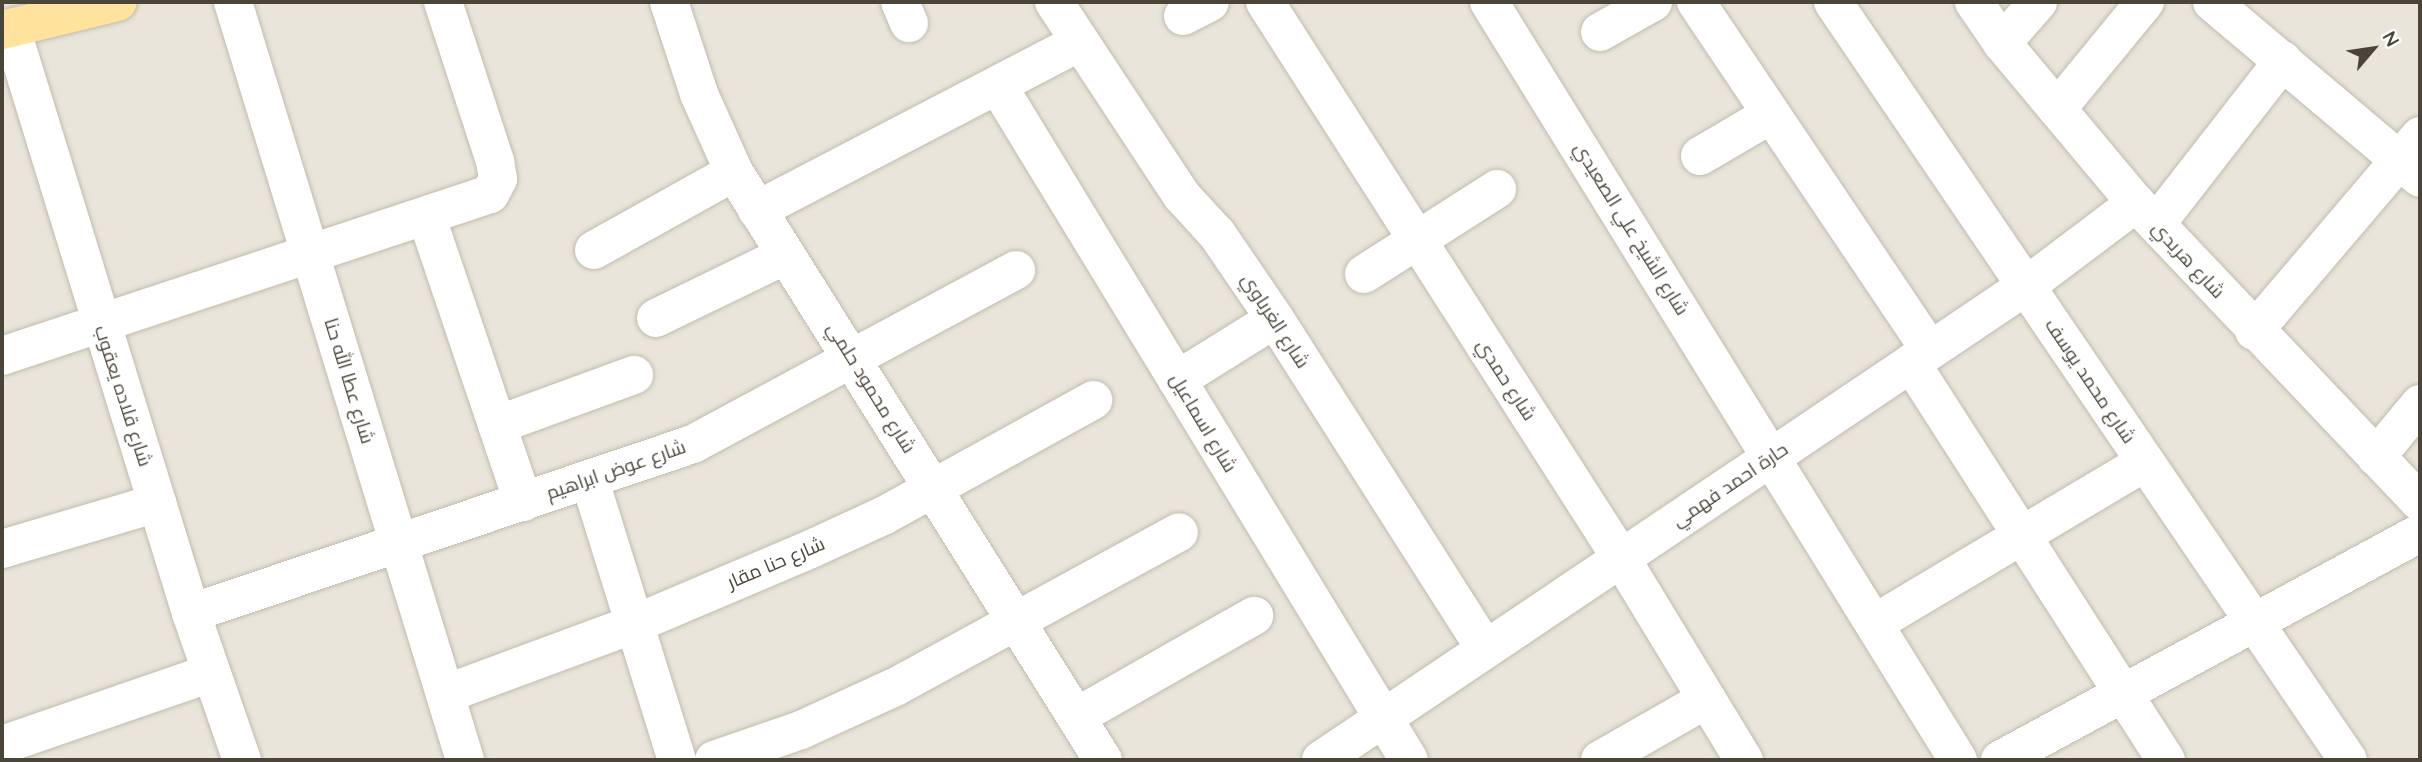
<!DOCTYPE html>
<meta charset="utf-8">
<style>
body{margin:0}
#map{position:relative;width:2422px;height:762px;overflow:hidden;background:#f6f3ec;font-family:Quicksand,Cairo,sans-serif}
div>[style]{position:absolute}
.residential>*{inset:0;background:#eae5da;transform-origin:0 0}
.roads{filter:drop-shadow(0 0 2px #c2bbae) drop-shadow(0 0 2px #c2bbae)}
.minor>*{height:38px;margin:-19px;padding:0 19px;transform-origin:19px;border-radius:19px;background:#fff}
.major>*{height:38px;margin:-19px;padding:0 19px;transform-origin:19px;border-radius:19px;background:#ffe39c}
span{translate:-50% -50%;white-space:nowrap;text-align:center;line-height:1.15;-webkit-text-stroke:7px #fff;paint-order:stroke}
.street-label{font-size:19px;color:#4b4439}
.frame{position:absolute;inset:0;border:4px solid #4b4439;pointer-events:none}
.north{position:absolute;left:2338px;top:14px;width:70px;height:70px;-webkit-text-stroke:5px #fff;paint-order:stroke;rotate:61deg;font-size:19px;font-weight:700;line-height:28px;text-align:center;color:#4b4439}
.north::after{content:'';display:block;margin:auto;width:24px;height:32px;background:#4b4439;clip-path:polygon(50% 0,100% 100%,50% 72%,0 100%)}
</style>
<div id="map">
<div class="residential">
<div style="left:2px;top:2px;width:2418px;height:758px"></div>
</div>
<div class="roads">
<div class="minor">
<div style="left:233px;top:2px;width:793px;rotate:72.98deg"></div>
<div style="left:669px;top:2px;width:97px;rotate:71.9deg"></div>
<div style="left:699px;top:94px;width:85px;rotate:65.8deg"></div>
<div style="left:734px;top:172px;width:694px;rotate:57.89deg"></div>
<div style="left:900px;top:2px;width:23px;rotate:67deg"></div>
<div style="left:1054px;top:2px;width:232px;rotate:56.6deg"></div>
<div style="left:1182px;top:196px;width:52px;rotate:47.4deg"></div>
<div style="left:1217px;top:234px;width:103px;rotate:55.7deg"></div>
<div style="left:1275px;top:319px;width:391px;rotate:57.5deg"></div>
<div style="left:1265px;top:2px;width:660px;rotate:57.37deg"></div>
<div style="left:1621px;top:558px;width:237px;rotate:58.7deg"></div>
<div style="left:1489px;top:2px;width:891px;rotate:58.25deg"></div>
<div style="left:1696px;top:2px;width:419px;rotate:56.1deg"></div>
<div style="left:1833px;top:2px;width:916px;rotate:55.81deg"></div>
<div style="left:1974px;top:2px;width:50px;rotate:55.7deg"></div>
<div style="left:2002px;top:43px;width:209px;rotate:50.1deg"></div>
<div style="left:2136px;top:203px;width:412px;rotate:46.5deg"></div>
<div style="left:2212px;top:2px;width:272px;rotate:40.2deg"></div>
<div style="left:1183px;top:16px;width:30px;rotate:-27deg"></div>
<div style="left:11px;top:28px;width:612px;rotate:72.9deg"></div>
<div style="left:191px;top:613px;width:156px;rotate:70.9deg"></div>
<div style="left:1600px;top:32px;width:61px;rotate:-29.5deg"></div>
<div style="left:2002px;top:43px;width:55px;rotate:-48.7deg"></div>
<div style="left:998px;top:86px;width:789px;rotate:58.63deg"></div>
<div style="left:2057px;top:109px;width:139px;rotate:-50.6deg"></div>
<div style="left:1700px;top:156px;width:81px;rotate:-30.4deg"></div>
<div style="left:757px;top:210px;width:362px;rotate:-27.5deg"></div>
<div style="left:427px;top:218px;width:300px;rotate:71.3deg"></div>
<div style="left:2156px;top:224px;width:207px;rotate:-52.1deg"></div>
<div style="left:594px;top:250px;width:160px;rotate:-29.1deg"></div>
<div style="left:1364px;top:274px;width:158px;rotate:-32.6deg"></div>
<div style="left:656px;top:318px;width:144px;rotate:-25.9deg"></div>
<div style="left:2254px;top:331px;width:256px;rotate:-49.6deg"></div>
<div style="left:2px;top:356px;width:514px;rotate:-18.36deg"></div>
<div style="left:490px;top:194px;width:17px;rotate:-62deg"></div>
<div style="left:498px;top:179px;width:18px;rotate:-99deg"></div>
<div style="left:495px;top:161px;width:167px;rotate:-108.1deg"></div>
<div style="left:1911px;top:363px;width:472px;rotate:57.3deg"></div>
<div style="left:1177px;top:380px;width:115px;rotate:-31.9deg"></div>
<div style="left:497px;top:425px;width:146px;rotate:-20.1deg"></div>
<div style="left:2376px;top:457px;width:69px;rotate:-50.3deg"></div>
<div style="left:590px;top:481px;width:292px;rotate:72.7deg"></div>
<div style="left:2px;top:549px;width:162px;rotate:-16.5deg"></div>
<div style="left:191px;top:613px;width:530px;rotate:-18.61deg"></div>
<div style="left:693px;top:444px;width:367px;rotate:-28.3deg"></div>
<div style="left:1875px;top:623px;width:314px;rotate:-30.8deg"></div>
<div style="left:445px;top:694px;width:199px;rotate:-20.3deg"></div>
<div style="left:632px;top:625px;width:197px;rotate:-23deg"></div>
<div style="left:813px;top:548px;width:79px;rotate:-24.6deg"></div>
<div style="left:885px;top:515px;width:238px;rotate:-28.9deg"></div>
<div style="left:1076px;top:717px;width:205px;rotate:-29.6deg"></div>
<div style="left:2px;top:745px;width:221px;rotate:-19deg"></div>
<div style="left:714px;top:760px;width:92px;rotate:-19deg"></div>
<div style="left:801px;top:730px;width:106px;rotate:-24.6deg"></div>
<div style="left:897px;top:686px;width:321px;rotate:-28.6deg"></div>
<div style="left:1321px;top:760px;width:850px;rotate:-33.91deg"></div>
<div style="left:2026px;top:286px;width:138px;rotate:-37deg"></div>
<div style="left:1600px;top:760px;width:123px;rotate:-29.7deg"></div>
<div style="left:2000px;top:760px;width:477px;rotate:-28.4deg"></div>
</div>
<div class="major">
<div style="left:2px;top:30px;width:119px;rotate:-13.6deg"></div>
</div>
</div>
<div class="street-label">
<span style="left:1631px;top:229px;rotate:58deg">شارع الشيخ علي الصعيدي</span>
<span style="left:2188px;top:260px;rotate:47deg">شارع هريدي</span>
<span style="left:1275px;top:321px;rotate:57deg">شارع الغرباوي</span>
<span style="left:1506px;top:380px;rotate:57deg">شارع حمدي</span>
<span style="left:349px;top:381px;rotate:73deg">شارع عطا الله حنا</span>
<span style="left:2090px;top:381px;rotate:56deg">شارع محمد يوسف</span>
<span style="left:871px;top:388px;rotate:58deg">شارع محمود حلمي</span>
<span style="left:123px;top:396px;rotate:72deg">شارع قلاده يعقوب</span>
<span style="left:1203px;top:423px;rotate:59deg">شارع اسماعيل</span>
<span style="left:616px;top:470px;rotate:-19deg">شارع عوض ابراهيم</span>
<span style="left:1730px;top:485px;rotate:-34deg">حارة احمد فهمي</span>
<span style="left:776px;top:563px;rotate:-23deg">شارع حنا مقار</span>
</div>
<div class="frame"></div>
<div class="north">N</div>
</div>
